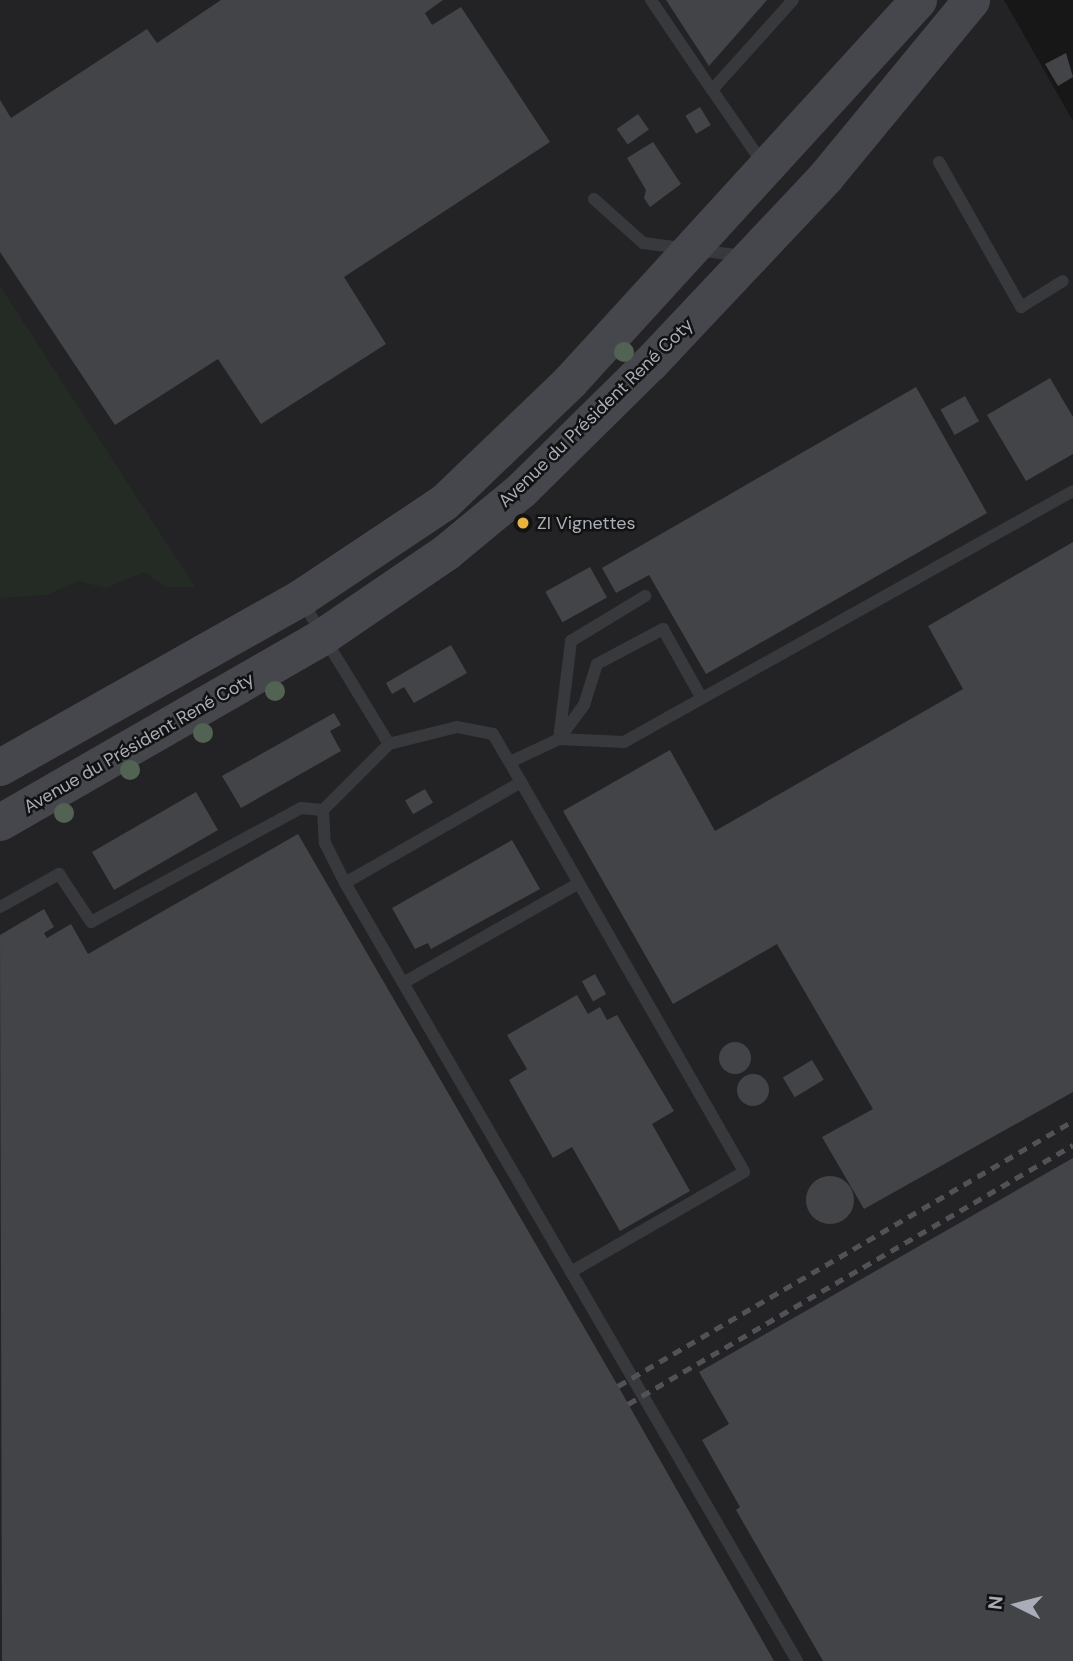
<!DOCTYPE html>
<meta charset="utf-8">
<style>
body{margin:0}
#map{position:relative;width:1073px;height:1661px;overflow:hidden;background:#171718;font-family:"DM Sans",sans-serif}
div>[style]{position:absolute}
.built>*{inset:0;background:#232325}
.green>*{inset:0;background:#232b24}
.building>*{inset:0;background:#434448;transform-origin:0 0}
.round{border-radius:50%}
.service>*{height:12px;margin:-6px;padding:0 6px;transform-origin:6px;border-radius:6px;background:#38393d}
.secondary>*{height:37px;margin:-18.5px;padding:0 18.5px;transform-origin:18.5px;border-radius:18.5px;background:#46474d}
.rail>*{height:5px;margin-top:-2.5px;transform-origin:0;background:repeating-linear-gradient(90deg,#515258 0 9px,transparent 0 16px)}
.trees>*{width:20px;height:20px;margin:-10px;border-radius:50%;background:#526353}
.dots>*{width:19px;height:19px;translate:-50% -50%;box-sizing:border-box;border:4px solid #121213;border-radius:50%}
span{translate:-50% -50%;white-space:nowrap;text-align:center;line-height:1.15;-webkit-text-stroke:5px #121213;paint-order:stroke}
.street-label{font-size:18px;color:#a9adb7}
.poi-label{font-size:18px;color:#a9adb7}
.left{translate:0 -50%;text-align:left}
.north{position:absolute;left:982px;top:1570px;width:70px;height:70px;-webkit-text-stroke:5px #121213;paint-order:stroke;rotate:276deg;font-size:19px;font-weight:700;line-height:28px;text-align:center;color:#a9adb7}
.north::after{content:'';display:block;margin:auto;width:24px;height:32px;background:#a9adb7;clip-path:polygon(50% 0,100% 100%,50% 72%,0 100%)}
</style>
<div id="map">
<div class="built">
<div style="clip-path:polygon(0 0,1004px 0,1073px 121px,1073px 1661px,0 1661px)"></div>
</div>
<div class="green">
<div style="clip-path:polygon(0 286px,195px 587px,166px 587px,144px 572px,106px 588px,78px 581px,46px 595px,0 598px)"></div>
</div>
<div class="building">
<div style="clip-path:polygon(221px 0,443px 0,425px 13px,432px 25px,461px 7px,550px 142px,344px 277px,386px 344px,261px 424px,218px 359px,115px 425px,0 252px,0 100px,11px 118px,147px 29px,157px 43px)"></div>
<div style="clip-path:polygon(666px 0,767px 0,709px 66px)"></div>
<div style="clip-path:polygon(1066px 53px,1073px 77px,1058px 86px,1045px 64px)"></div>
<div style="left:700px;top:107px;width:21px;height:17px;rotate:59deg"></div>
<div style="left:638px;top:114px;width:19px;height:26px;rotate:55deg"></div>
<div style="clip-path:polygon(653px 142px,681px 184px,650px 207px,644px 198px,646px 190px,627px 158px)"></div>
<div style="clip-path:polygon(1050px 378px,1073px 417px,1073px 454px,1026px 481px,987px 415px)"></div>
<div style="clip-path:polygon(916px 387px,987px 513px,706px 674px,649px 575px,616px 593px,602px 568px)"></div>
<div style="left:965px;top:396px;width:29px;height:28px;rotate:61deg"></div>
<div style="clip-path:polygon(1073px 542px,1073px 1092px,864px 1209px,822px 1137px,873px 1109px,777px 944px,673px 1004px,563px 811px,670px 750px,715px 831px,963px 689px,928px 626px)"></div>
<div style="left:590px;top:567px;width:35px;height:51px;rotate:61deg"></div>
<div style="clip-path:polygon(451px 645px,467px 673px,414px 703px,404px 687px,392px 694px,386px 683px)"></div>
<div style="clip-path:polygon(334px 713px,341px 725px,330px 731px,341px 751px,241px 808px,222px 776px)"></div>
<div style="left:425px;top:789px;width:16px;height:23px;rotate:60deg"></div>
<div style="left:196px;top:792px;width:44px;height:120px;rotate:60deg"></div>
<div style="clip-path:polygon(298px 834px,618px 1386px,774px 1661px,2px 1661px,0 935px,44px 909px,54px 927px,44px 933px,47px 938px,71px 924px,88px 954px)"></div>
<div style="clip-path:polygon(512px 840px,540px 889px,431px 949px,428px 943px,415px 949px,392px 908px)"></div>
<div style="left:595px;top:974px;width:23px;height:15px;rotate:61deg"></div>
<div style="clip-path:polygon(577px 995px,588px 1014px,600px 1007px,607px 1020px,617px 1015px,674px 1111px,652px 1124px,690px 1191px,620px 1231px,572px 1147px,553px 1158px,509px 1080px,527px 1069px,507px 1035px)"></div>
<div class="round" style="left:719px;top:1042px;width:32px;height:32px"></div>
<div style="left:812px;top:1060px;width:23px;height:34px;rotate:59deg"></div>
<div class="round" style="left:737px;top:1074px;width:32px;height:32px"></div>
<div style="clip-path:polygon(1073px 1158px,1073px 1661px,823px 1661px,736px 1510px,740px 1507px,702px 1440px,729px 1424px,699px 1372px)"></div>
<div class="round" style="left:806px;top:1176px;width:48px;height:48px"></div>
</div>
<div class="service">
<div style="left:651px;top:0;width:109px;rotate:55.9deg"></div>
<div style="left:939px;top:162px;width:167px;rotate:60.5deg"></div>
<div style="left:1021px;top:307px;width:49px;rotate:-31.8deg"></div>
<div style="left:764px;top:165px;width:91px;rotate:-124.7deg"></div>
<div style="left:712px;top:90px;width:121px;rotate:-48deg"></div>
<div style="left:594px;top:199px;width:66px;rotate:41.9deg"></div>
<div style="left:643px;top:243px;width:101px;rotate:7.4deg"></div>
<div style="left:302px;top:601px;width:167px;rotate:58.7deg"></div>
<div style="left:389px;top:744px;width:93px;rotate:135deg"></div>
<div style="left:323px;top:810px;width:33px;rotate:87deg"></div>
<div style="left:325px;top:843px;width:45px;rotate:63.4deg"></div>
<div style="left:345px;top:883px;width:203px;rotate:-29.8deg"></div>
<div style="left:521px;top:782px;width:56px;rotate:-120.3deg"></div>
<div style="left:493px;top:734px;width:37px;rotate:-169deg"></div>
<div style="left:457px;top:727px;width:70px;rotate:166deg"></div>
<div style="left:559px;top:739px;width:42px;rotate:-53.7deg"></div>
<div style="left:584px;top:705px;width:43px;rotate:-72.4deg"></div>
<div style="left:597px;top:664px;width:75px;rotate:-27.9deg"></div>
<div style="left:663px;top:629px;width:78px;rotate:60.8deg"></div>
<div style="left:559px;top:739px;width:99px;rotate:-83deg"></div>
<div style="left:571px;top:641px;width:87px;rotate:-31.3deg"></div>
<div style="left:510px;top:762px;width:54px;rotate:-25.1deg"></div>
<div style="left:559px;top:739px;width:65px;rotate:2.6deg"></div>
<div style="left:624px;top:742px;width:514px;rotate:-29.21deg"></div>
<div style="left:521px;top:782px;width:449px;rotate:60.2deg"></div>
<div style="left:744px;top:1172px;width:200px;rotate:150deg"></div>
<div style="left:345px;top:883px;width:900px;rotate:59.84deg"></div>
<div style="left:0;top:907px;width:68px;rotate:-29.2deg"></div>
<div style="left:59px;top:874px;width:58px;rotate:56.3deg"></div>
<div style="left:91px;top:922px;width:239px;rotate:-28.5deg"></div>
<div style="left:301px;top:808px;width:22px;rotate:5deg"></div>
<div style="left:403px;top:983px;width:202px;rotate:-29.6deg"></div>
</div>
<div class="secondary">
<div style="left:0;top:767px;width:344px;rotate:-29.4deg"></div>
<div style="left:300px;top:598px;width:173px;rotate:-33.7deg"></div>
<div style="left:444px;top:502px;width:175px;rotate:-43.8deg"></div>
<div style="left:570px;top:381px;width:516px;rotate:-47.59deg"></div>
<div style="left:0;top:822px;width:373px;rotate:-29.9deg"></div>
<div style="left:323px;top:636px;width:149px;rotate:-34.3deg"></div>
<div style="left:446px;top:552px;width:97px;rotate:-39.6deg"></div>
<div style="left:521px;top:490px;width:181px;rotate:-44.6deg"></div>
<div style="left:650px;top:363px;width:257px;rotate:-46.7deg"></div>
<div style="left:826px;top:176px;width:228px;rotate:-50.5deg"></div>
</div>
<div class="rail">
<div style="left:618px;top:1386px;width:527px;rotate:-30.22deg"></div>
<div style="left:628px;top:1404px;width:515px;rotate:-30.2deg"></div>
</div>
<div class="trees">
<div style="left:624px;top:352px"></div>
<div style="left:275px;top:691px"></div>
<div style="left:203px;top:733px"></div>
<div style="left:130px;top:770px"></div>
<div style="left:64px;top:813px"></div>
</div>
<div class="dots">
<div style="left:523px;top:523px;background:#e6b340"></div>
</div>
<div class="street-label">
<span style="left:596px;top:413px;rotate:-44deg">Avenue du Président René Coty</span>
<span style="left:139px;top:743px;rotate:-30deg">Avenue du Président René Coty</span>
</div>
<div class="poi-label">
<span class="left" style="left:537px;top:523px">ZI Vignettes</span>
</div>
<div class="north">N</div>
</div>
